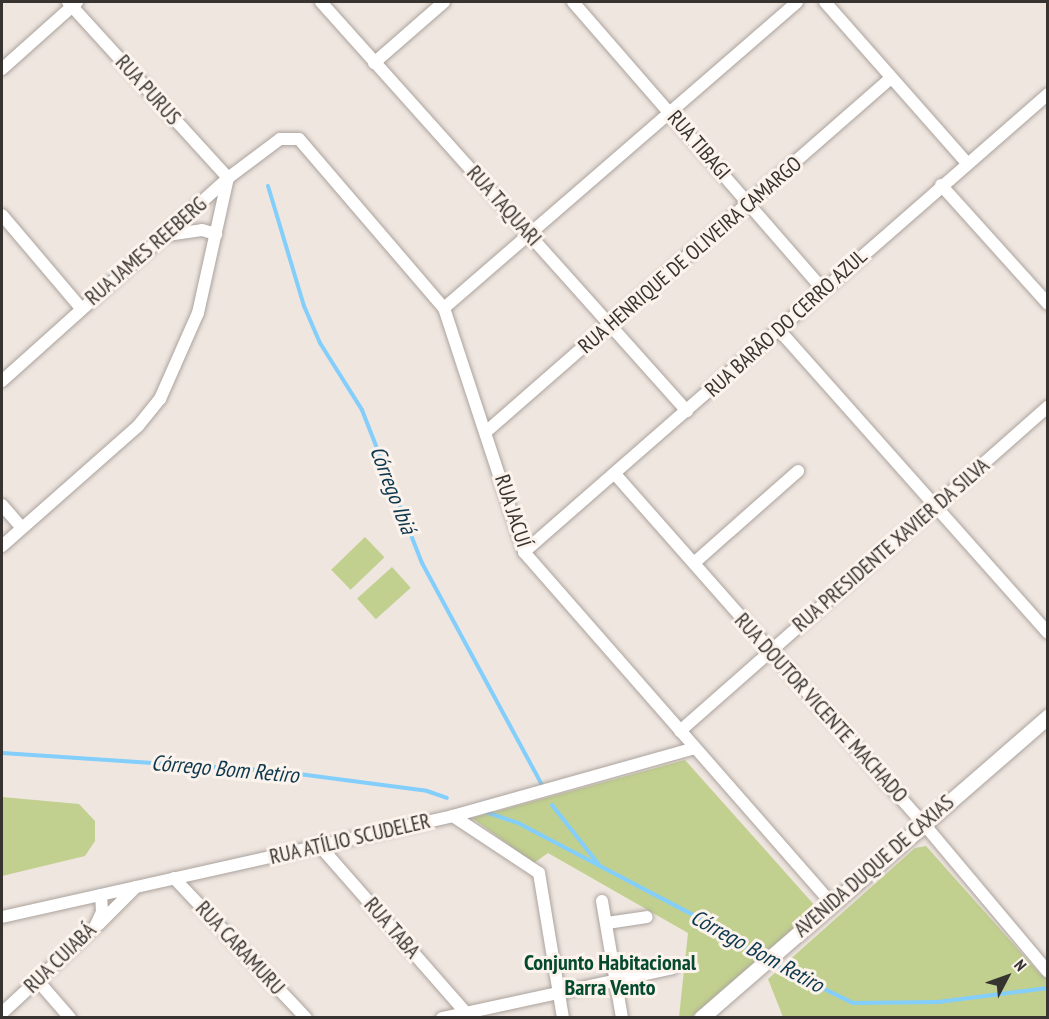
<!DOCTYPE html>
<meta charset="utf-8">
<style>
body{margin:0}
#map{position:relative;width:1049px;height:1019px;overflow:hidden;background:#efe6e0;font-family:"PT Sans Narrow",sans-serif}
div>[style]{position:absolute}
.green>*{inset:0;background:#c1d08e;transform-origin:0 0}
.stream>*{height:4px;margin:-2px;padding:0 2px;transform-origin:2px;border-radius:2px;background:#83cefb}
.roads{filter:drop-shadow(0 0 2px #aba39d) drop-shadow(0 0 2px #aba39d)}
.minor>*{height:12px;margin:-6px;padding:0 6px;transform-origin:6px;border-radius:6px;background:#fff}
.tertiary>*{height:15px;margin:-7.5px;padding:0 7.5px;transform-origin:7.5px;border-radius:7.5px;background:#fff}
span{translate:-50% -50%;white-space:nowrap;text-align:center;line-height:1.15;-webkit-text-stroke:6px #fcf3ed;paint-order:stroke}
.street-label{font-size:21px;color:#363330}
.water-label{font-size:22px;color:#0c384e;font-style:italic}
.neighbourhood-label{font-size:22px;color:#054a2e;font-weight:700}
.frame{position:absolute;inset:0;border:3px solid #363330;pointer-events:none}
.north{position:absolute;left:977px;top:947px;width:60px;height:60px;-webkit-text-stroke:4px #fcf3ed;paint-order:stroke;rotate:49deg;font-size:16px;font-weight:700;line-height:24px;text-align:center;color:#363330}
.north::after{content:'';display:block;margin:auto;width:21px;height:27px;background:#363330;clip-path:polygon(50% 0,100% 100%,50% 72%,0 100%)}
</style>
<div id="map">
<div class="green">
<div style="left:365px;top:537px;width:28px;height:47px;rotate:46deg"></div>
<div style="left:392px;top:567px;width:28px;height:47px;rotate:48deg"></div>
<div style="clip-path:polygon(685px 760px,817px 908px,691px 1017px,679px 1017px,688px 933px,548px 853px,534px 863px,472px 818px)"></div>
<div style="clip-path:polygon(2px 797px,79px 804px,95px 821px,95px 841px,85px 856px,2px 876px)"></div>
<div style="clip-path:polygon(926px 846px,1041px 975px,1047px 975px,1047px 1017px,783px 1017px,768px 979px,915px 848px)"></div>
</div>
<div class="stream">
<div style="left:268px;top:186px;width:125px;rotate:73.3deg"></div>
<div style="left:304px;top:306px;width:40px;rotate:66.6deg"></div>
<div style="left:320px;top:343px;width:79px;rotate:57.9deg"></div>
<div style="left:362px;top:410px;width:164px;rotate:68.6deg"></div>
<div style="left:422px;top:563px;width:252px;rotate:61.6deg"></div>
<div style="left:2px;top:753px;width:275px;rotate:3.8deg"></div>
<div style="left:276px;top:771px;width:152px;rotate:7.5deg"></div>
<div style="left:427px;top:791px;width:21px;rotate:19deg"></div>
<div style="left:552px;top:805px;width:76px;rotate:51.9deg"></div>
<div style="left:486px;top:812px;width:36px;rotate:19deg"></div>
<div style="left:520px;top:824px;width:217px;rotate:27.7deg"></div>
<div style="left:712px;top:925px;width:62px;rotate:33.2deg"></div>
<div style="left:771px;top:963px;width:91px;rotate:26deg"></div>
<div style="left:853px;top:1003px;width:85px;rotate:-0.7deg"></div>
<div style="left:938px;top:1002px;width:111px;rotate:-7.3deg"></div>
</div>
<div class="roads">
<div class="minor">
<div style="left:68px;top:2px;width:238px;rotate:47.7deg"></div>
<div style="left:321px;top:2px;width:549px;rotate:48.18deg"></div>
<div style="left:573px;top:2px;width:381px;rotate:49deg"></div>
<div style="left:825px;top:2px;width:213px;rotate:48.6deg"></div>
<div style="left:374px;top:63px;width:93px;rotate:-41.1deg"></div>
<div style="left:2px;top:69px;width:101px;rotate:-41.8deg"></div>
<div style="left:941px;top:185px;width:160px;rotate:48deg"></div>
<div style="left:2px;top:215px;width:122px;rotate:49.7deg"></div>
<div style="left:167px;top:235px;width:35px;rotate:-8deg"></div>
<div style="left:202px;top:230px;width:15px;rotate:16deg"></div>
<div style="left:444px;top:308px;width:467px;rotate:-40.9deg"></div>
<div style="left:779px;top:330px;width:405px;rotate:48.4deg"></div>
<div style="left:2px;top:381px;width:304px;rotate:-41.9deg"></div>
<div style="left:228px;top:178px;width:65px;rotate:-36.9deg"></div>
<div style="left:280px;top:139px;width:19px"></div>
<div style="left:299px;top:139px;width:223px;rotate:49.4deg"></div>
<div style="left:444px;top:308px;width:257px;rotate:71.8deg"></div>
<div style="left:524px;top:552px;width:466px;rotate:48.8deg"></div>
<div style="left:487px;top:431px;width:536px;rotate:-41.15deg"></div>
<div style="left:615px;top:474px;width:465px;rotate:48.6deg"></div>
<div style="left:923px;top:823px;width:194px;rotate:50deg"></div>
<div style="left:2px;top:505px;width:29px;rotate:49deg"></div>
<div style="left:2px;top:546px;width:181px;rotate:-41.4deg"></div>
<div style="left:138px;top:426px;width:35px;rotate:-51deg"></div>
<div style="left:160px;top:399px;width:94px;rotate:-66.2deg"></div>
<div style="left:198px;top:313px;width:138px;rotate:-77.5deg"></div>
<div style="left:524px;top:552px;width:696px;rotate:-41.15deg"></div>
<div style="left:694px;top:563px;width:139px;rotate:-41.5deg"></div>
<div style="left:680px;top:731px;width:491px;rotate:-41.4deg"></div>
<div style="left:453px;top:816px;width:103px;rotate:33.5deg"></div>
<div style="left:539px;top:873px;width:147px;rotate:80.6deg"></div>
<div style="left:319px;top:845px;width:222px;rotate:48.8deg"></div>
<div style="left:174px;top:878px;width:192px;rotate:46.7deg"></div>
<div style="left:602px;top:901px;width:119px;rotate:80.3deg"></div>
<div style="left:2px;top:917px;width:462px;rotate:-12.6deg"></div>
<div style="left:453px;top:816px;width:251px;rotate:-15.7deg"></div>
<div style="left:607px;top:923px;width:40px;rotate:-8.5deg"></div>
<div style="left:98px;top:925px;width:54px;rotate:-45deg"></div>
<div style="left:38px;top:981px;width:49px;rotate:49.1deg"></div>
<div style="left:2px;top:1013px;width:127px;rotate:-42.8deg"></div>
<div style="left:95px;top:927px;width:17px;rotate:-65deg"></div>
<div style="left:102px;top:912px;width:17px;rotate:-93deg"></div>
<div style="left:442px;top:1018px;width:236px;rotate:-12.2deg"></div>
</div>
<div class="tertiary">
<div style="left:701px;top:1018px;width:460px;rotate:-41deg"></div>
</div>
</div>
<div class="street-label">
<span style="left:148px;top:90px;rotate:48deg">RUA PURUS</span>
<span style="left:699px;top:145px;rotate:49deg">RUA TIBAGI</span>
<span style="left:504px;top:206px;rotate:48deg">RUA TAQUARI</span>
<span style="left:146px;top:251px;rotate:-41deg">RUA JAMES REEBERG</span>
<span style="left:690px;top:255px;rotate:-41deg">RUA HENRIQUE DE OLIVEIRA CAMARGO</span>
<span style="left:786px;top:323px;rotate:-42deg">RUA BARÃO DO CERRO AZUL</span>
<span style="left:513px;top:511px;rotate:72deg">RUA JACUÍ</span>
<span style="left:891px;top:545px;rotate:-41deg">RUA PRESIDENTE XAVIER DA SILVA</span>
<span style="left:821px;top:708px;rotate:48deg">RUA DOUTOR VICENTE MACHADO</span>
<span style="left:350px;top:839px;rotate:-13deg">RUA ATÍLIO SCUDELER</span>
<span style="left:874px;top:866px;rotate:-41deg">AVENIDA DUQUE DE CAXIAS</span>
<span style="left:392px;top:928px;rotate:49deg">RUA TABA</span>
<span style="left:240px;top:948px;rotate:47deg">RUA CARAMURU</span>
<span style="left:60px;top:958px;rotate:-44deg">RUA CUIABÁ</span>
</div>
<div class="water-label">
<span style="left:393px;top:490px;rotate:69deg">Córrego Ibiá</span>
<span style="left:225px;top:769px;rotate:5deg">Córrego Bom Retiro</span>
<span style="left:757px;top:951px;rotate:29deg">Córrego Bom Retiro</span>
</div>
<div class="neighbourhood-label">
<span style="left:610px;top:975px">Conjunto Habitacional<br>Barra Vento</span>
</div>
<div class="frame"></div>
<div class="north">N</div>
</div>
